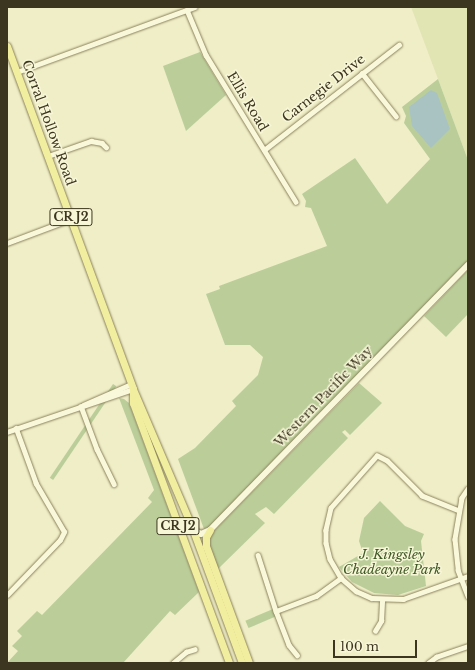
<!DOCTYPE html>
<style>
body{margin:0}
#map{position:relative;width:475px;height:670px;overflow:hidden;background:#efeec7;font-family:"Libre Baskerville",serif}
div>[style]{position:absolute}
.farmland>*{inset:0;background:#e1e5b4}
.green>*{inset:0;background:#bbce9a;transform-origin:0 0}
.water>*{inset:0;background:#a8c3c2}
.roads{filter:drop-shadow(0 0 1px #8c825c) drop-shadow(0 0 1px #8c825c)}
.street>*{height:4.5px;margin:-2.25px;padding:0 2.25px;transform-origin:2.25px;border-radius:2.25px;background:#faf8db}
.secondary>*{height:6px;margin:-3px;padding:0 3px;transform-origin:3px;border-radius:3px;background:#faf8db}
.primary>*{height:7px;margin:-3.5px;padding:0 3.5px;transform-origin:3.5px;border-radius:3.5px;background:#f2ee9f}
span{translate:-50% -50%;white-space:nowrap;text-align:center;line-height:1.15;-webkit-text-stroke:3px #f7f6d7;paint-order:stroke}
.shield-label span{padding:1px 3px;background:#f7f6d7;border:1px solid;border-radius:3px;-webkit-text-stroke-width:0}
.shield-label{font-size:12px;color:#3c3520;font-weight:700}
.street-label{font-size:13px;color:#3c3520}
.park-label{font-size:13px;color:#3f5926;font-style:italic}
.frame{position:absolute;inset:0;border:8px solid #3c3520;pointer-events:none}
.scale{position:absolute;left:333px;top:640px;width:84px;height:18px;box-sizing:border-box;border:2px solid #3c3520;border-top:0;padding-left:5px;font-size:12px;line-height:14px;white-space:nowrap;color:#3c3520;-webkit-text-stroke:3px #f7f6d7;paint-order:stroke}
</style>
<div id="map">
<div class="farmland">
<div style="clip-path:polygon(411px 7px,468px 7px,468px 160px,438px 79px)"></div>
</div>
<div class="green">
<div style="clip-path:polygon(200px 52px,226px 95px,186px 131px,163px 66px)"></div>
<div style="clip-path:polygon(438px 79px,468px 160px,468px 262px,210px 527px,204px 529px,178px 459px,195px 448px,236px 406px,232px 401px,258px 375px,263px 357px,250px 345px,225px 345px,206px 294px,220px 289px,219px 286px,327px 246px,311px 208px,305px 207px,306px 201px,302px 194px,355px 158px,387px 204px,430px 159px,404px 123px,406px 116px,402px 107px)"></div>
<div style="clip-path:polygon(468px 270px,468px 314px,446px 337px,424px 316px)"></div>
<div style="clip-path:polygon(359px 383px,382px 403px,350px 435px,345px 430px,342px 432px,348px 438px,274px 514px,266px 507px,255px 514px,265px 523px,218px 569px,208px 541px,212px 533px)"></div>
<div style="left:113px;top:384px;width:4px;height:113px;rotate:34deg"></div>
<div style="clip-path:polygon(119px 398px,124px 399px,129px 403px,199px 592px,175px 615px,170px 611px,123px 663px,7px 663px,18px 651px,12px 646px,22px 636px,17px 631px,37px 611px,42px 615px,152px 502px,148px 498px,154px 490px)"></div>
<div style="clip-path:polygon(380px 501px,405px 526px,424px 534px,421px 541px,426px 586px,398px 595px,374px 593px,352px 582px,339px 567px,363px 553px,359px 541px,364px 518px)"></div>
<div style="left:273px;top:609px;width:8px;height:30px;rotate:67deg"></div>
</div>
<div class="water">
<div style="clip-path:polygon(431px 90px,437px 93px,450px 129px,431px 148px,412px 126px,409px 107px)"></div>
</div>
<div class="roads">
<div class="street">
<div style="left:187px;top:10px;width:49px;rotate:67.1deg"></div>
<div style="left:206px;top:55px;width:172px;rotate:58.5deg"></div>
<div style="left:17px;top:72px;width:189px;rotate:-20.1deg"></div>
<div style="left:362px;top:73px;width:55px;rotate:51.7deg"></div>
<div style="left:264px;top:150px;width:171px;rotate:-37.9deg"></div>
<div style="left:48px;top:156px;width:46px;rotate:-19.2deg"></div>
<div style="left:91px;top:141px;width:11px;rotate:10deg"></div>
<div style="left:102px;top:143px;width:6px;rotate:45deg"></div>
<div style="left:7px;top:243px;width:68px;rotate:-20.6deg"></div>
<div style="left:83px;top:405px;width:52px;rotate:-23.6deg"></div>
<div style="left:81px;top:406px;width:46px;rotate:69.6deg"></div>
<div style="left:97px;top:449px;width:39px;rotate:64deg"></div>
<div style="left:7px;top:432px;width:133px;rotate:-18.8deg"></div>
<div style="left:468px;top:489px;width:11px;rotate:124deg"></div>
<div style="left:462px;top:498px;width:42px;rotate:99.7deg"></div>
<div style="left:455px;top:539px;width:31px;rotate:84deg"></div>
<div style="left:458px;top:570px;width:28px;rotate:69deg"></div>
<div style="left:459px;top:511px;width:40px;rotate:-158deg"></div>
<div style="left:422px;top:496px;width:49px;rotate:-135deg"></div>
<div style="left:387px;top:461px;width:11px;rotate:-153deg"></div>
<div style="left:377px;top:456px;width:69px;rotate:131.5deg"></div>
<div style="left:331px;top:508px;width:23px;rotate:103deg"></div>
<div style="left:326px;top:530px;width:13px;rotate:90deg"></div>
<div style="left:326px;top:543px;width:16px;rotate:76deg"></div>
<div style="left:330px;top:559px;width:22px;rotate:60deg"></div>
<div style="left:341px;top:578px;width:20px;rotate:41deg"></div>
<div style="left:356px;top:591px;width:17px;rotate:24deg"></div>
<div style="left:372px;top:598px;width:31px;rotate:2deg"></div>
<div style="left:403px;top:599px;width:69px;rotate:-19.5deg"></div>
<div style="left:258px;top:555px;width:59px;rotate:72.2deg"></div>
<div style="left:276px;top:611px;width:36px;rotate:69deg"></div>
<div style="left:289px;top:645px;width:13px;rotate:51deg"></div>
<div style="left:7px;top:595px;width:76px;rotate:-46.1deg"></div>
<div style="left:60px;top:540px;width:9px;rotate:-63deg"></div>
<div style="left:64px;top:532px;width:56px;rotate:-120.3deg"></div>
<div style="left:36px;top:484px;width:59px;rotate:-110deg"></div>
<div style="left:276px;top:611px;width:43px;rotate:-20.6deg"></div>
<div style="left:316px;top:596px;width:31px;rotate:-36deg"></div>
<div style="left:375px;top:631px;width:12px;rotate:-59deg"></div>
<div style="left:381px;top:621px;width:21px;rotate:-87deg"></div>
<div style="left:173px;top:663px;width:17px;rotate:-40deg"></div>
<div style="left:186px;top:652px;width:9px;rotate:-18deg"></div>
<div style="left:428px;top:663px;width:10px;rotate:-37deg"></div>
<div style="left:436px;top:657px;width:34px;rotate:-19deg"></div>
</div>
<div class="secondary">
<div style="left:192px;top:529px;width:10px;rotate:29deg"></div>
<div style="left:201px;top:534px;width:10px;rotate:-24deg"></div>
<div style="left:210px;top:530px;width:370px;rotate:-45.8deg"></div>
</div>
<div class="primary">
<div style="left:7px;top:46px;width:365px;rotate:69.8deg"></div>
<div style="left:133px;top:389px;width:148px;rotate:66.9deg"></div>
<div style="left:191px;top:525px;width:147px;rotate:69.7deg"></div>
<div style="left:133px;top:389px;width:14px;rotate:90deg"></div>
<div style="left:133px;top:403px;width:277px;rotate:69.7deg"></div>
<div style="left:210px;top:530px;width:8px;rotate:120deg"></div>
<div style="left:206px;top:537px;width:9px;rotate:90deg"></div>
<div style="left:206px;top:546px;width:125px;rotate:69.8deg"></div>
</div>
</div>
<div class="shield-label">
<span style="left:71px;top:217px">CR J2</span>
<span style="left:178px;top:526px">CR J2</span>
</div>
<div class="street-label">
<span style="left:324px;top:89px;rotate:-38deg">Carnegie Drive</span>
<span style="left:247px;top:102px;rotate:59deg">Ellis Road</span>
<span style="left:48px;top:123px;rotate:70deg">Corral Hollow Road</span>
<span style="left:324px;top:397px;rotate:-46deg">Western Pacific Way</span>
</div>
<div class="park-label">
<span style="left:392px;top:563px">J. Kingsley<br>Chadeayne Park</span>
</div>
<div class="frame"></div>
<div class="scale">100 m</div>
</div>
